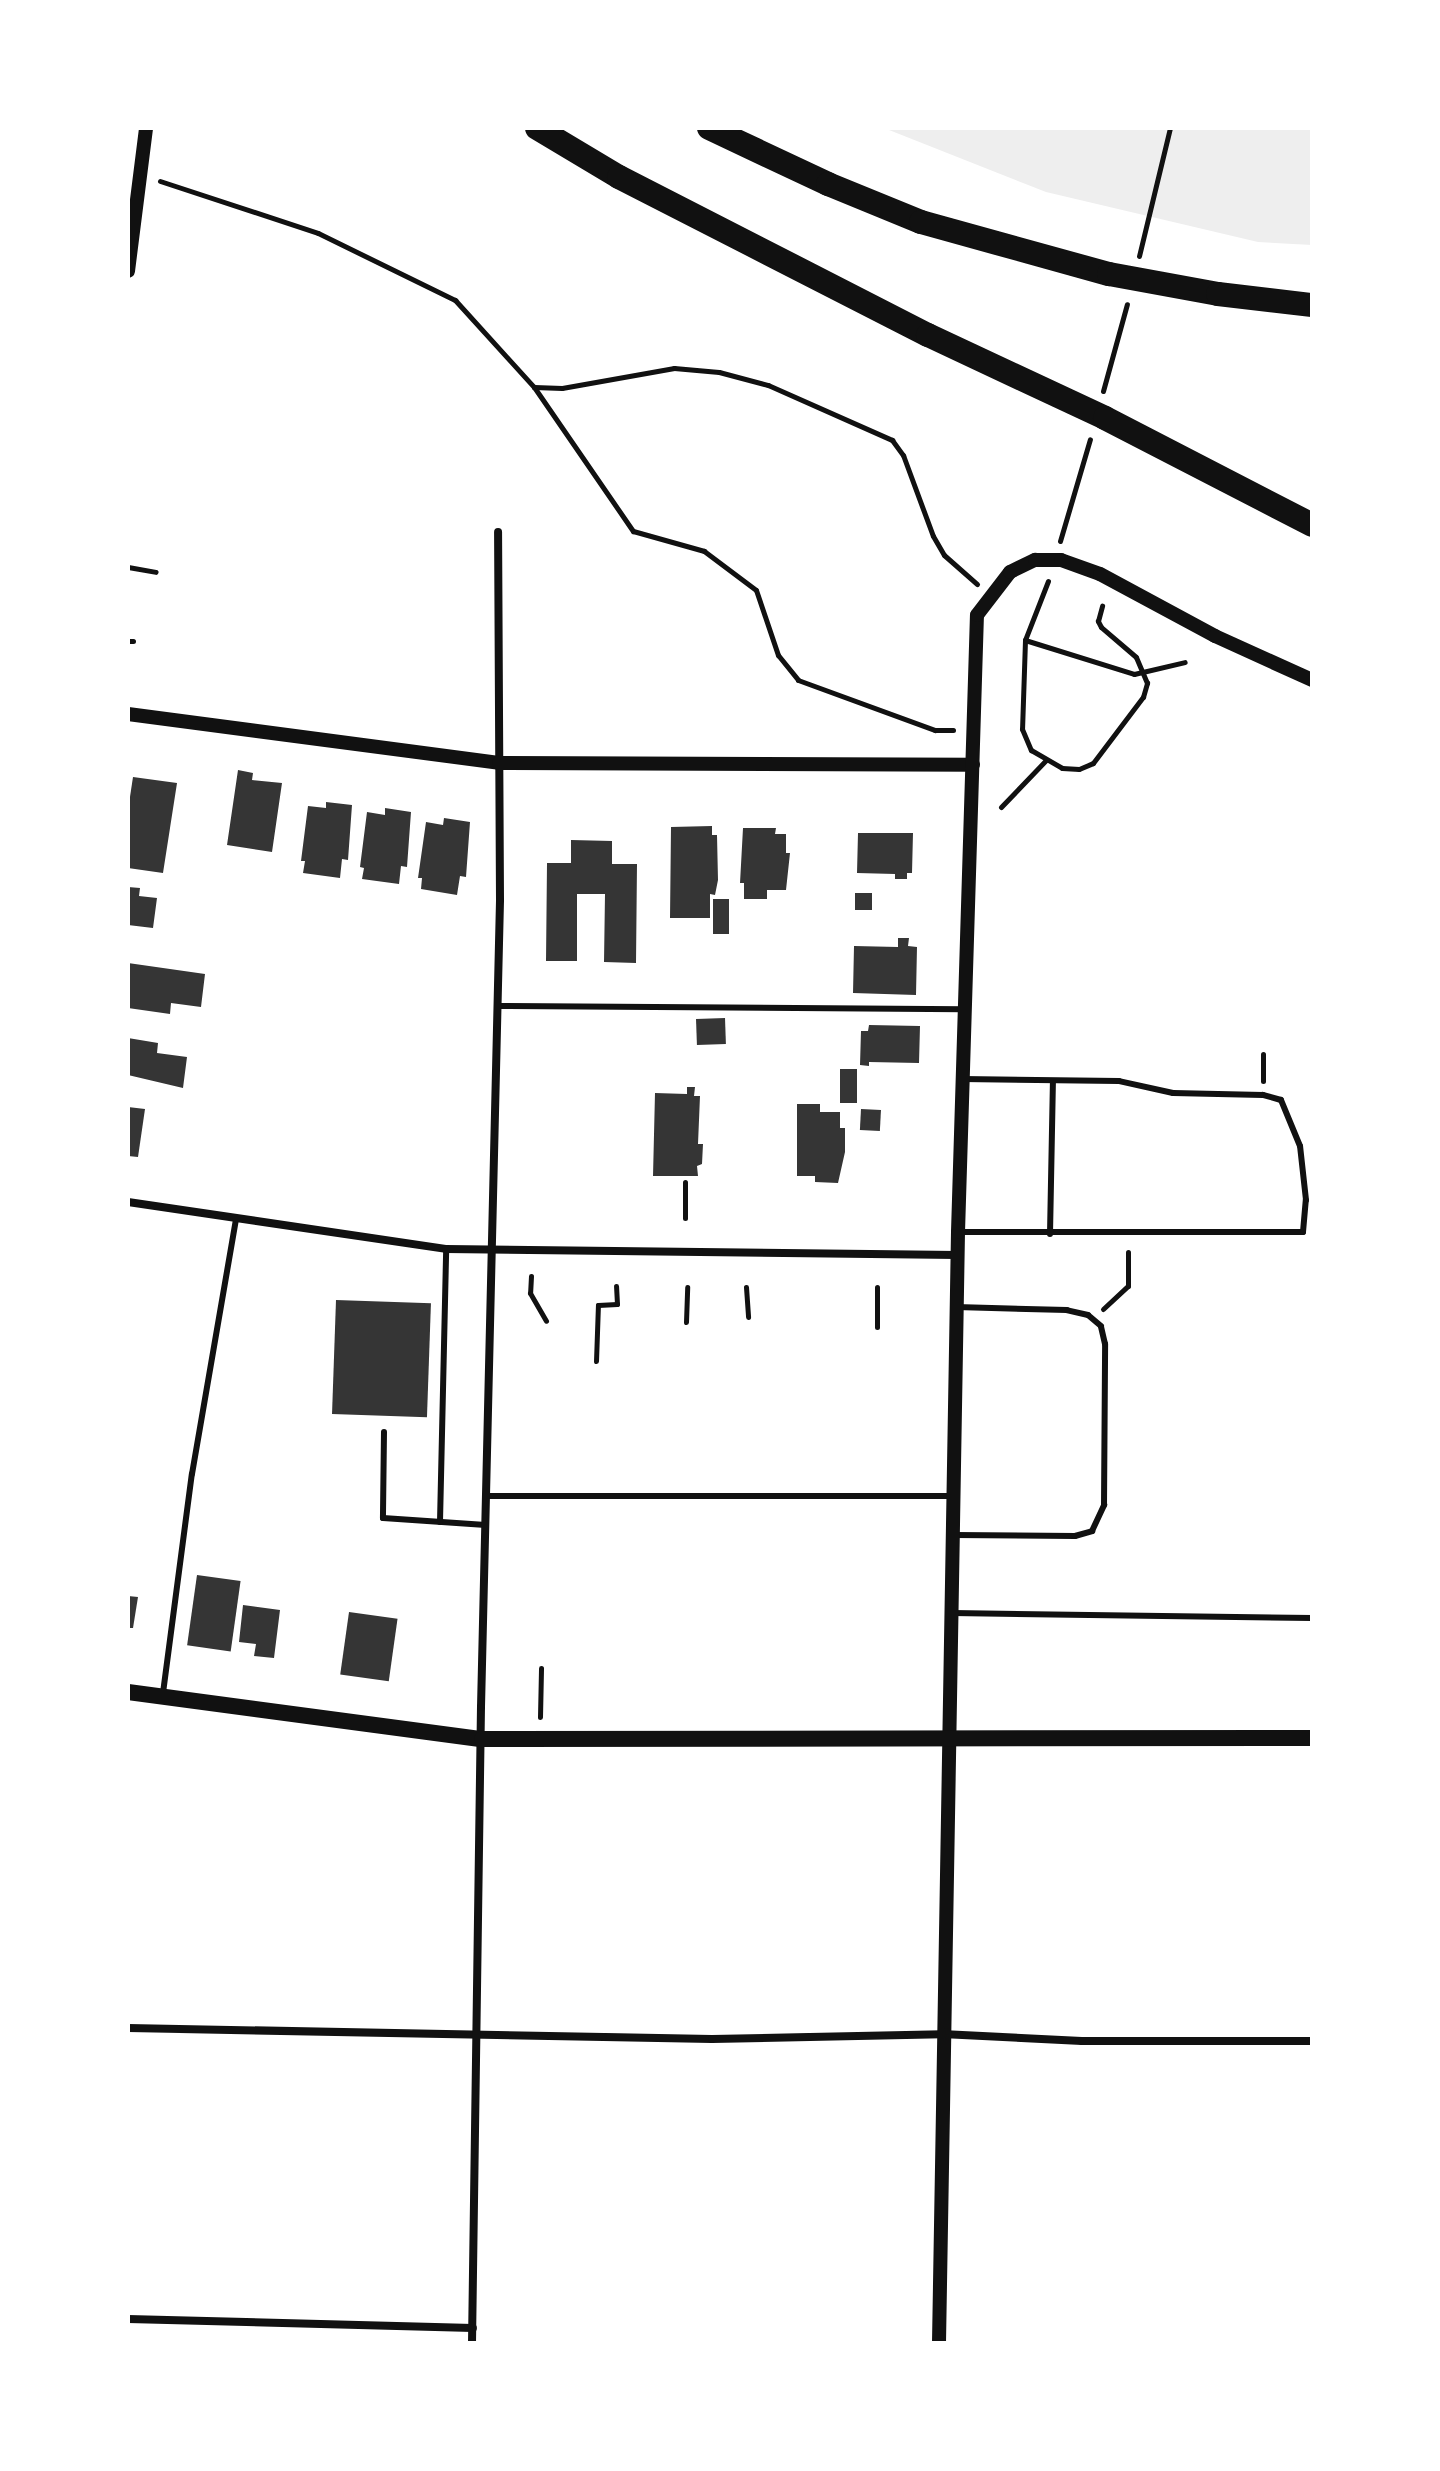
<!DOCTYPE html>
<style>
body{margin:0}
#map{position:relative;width:1440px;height:2471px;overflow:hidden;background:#fff;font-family:Raleway,sans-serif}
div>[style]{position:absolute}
.green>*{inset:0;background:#eee}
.building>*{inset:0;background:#353535;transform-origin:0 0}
.path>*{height:5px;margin:-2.5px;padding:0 2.5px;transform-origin:2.5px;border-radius:2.5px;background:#111}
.service>*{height:6px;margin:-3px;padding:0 3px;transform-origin:3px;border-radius:3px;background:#111}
.minor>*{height:8px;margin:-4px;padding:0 4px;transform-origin:4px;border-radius:4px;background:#111}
.tertiary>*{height:14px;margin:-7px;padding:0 7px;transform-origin:7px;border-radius:7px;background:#111}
.secondary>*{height:16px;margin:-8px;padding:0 8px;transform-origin:8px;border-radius:8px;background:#111}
.motorway>*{height:24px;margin:-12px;padding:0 12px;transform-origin:12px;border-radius:12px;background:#111}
span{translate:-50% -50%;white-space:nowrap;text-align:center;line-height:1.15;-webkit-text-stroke:6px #fff;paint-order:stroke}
.frame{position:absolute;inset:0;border:130px solid #fff;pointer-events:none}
</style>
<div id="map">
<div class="green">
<div style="clip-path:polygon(884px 128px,1312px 128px,1312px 245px,1258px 242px,1046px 192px)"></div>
</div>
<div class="building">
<div style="clip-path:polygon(238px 770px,253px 773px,252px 780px,282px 783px,272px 852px,227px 845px)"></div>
<div style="clip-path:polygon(133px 777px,177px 783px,163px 873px,128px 868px,128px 810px)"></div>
<div style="clip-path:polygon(326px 802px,352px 805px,348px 860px,342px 859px,340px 878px,303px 873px,305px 861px,301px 861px,308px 806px,326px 808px)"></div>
<div style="clip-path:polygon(385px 808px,411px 812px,407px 867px,401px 866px,399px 884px,362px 879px,364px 868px,360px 867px,367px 812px,385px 815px)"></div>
<div style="clip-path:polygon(444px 818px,470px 822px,466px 877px,460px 876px,457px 895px,421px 889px,422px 878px,418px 878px,426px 822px,443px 825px)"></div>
<div style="clip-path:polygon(712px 826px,712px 835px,717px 835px,718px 880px,715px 895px,710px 894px,710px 918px,670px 918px,671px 827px)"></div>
<div style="clip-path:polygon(743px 828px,776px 828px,775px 834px,786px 834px,786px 853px,790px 853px,786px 890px,767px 890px,767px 899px,744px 899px,744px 883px,740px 883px)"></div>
<div style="clip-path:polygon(858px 833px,913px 833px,912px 873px,907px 873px,907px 879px,895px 879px,895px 874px,857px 873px)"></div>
<div style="clip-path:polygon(571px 840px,612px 841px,612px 864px,637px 864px,636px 963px,604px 962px,605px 894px,577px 894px,577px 961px,546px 961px,547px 863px,571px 863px)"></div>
<div style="clip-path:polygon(128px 887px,140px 888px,139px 896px,157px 898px,153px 928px,128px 925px)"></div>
<div style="left:855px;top:893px;width:17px;height:17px"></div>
<div style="left:713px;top:899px;width:16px;height:35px"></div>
<div style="clip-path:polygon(898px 938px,909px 938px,908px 946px,917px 947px,916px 995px,853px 993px,854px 946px,898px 947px)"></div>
<div style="clip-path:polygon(128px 963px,205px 974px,201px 1007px,171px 1003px,170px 1014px,128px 1008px)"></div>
<div style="left:725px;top:1018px;width:26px;height:29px;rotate:88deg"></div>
<div style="clip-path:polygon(869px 1025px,920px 1026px,919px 1063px,869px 1062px,869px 1066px,860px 1065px,861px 1031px,868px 1031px)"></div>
<div style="clip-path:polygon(128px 1038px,158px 1043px,157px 1053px,187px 1057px,183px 1088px,128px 1075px)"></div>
<div style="left:840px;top:1069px;width:17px;height:34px"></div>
<div style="clip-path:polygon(687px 1087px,695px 1087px,694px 1096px,700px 1096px,698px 1144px,703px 1144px,702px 1164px,697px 1166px,698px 1176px,653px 1176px,655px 1093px,687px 1094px)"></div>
<div style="clip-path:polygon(797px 1104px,820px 1104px,820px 1112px,840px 1112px,840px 1128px,845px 1128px,845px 1152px,838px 1183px,815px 1182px,815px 1176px,797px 1176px)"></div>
<div style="clip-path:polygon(128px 1107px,145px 1109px,138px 1157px,128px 1156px)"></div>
<div style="left:861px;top:1109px;width:20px;height:21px;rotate:3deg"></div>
<div style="left:336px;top:1300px;width:95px;height:114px;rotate:2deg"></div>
<div style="left:197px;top:1575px;width:44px;height:71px;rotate:8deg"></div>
<div style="clip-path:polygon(128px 1596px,138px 1597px,133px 1628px,128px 1628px)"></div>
<div style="clip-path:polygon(243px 1605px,280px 1610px,274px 1658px,254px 1656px,256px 1644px,239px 1642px)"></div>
<div style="left:349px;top:1612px;width:49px;height:63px;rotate:8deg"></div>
</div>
<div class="path">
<div style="left:160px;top:181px;width:166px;rotate:18.2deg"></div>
<div style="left:318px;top:233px;width:153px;rotate:26.1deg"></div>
<div style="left:455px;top:300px;width:118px;rotate:47.8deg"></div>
<div style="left:534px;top:387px;width:175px;rotate:55.5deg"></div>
<div style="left:633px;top:531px;width:74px;rotate:15.7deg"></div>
<div style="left:704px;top:551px;width:65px;rotate:36.9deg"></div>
<div style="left:756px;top:590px;width:69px;rotate:71.3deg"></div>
<div style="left:778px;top:655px;width:32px;rotate:51deg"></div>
<div style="left:798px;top:680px;width:146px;rotate:20.1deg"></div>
<div style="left:935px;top:730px;width:18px"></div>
<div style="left:1139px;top:256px;width:132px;rotate:-76.4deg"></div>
<div style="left:534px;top:387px;width:28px;rotate:2deg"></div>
<div style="left:562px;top:388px;width:114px;rotate:-10.1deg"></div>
<div style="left:674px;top:368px;width:45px;rotate:5.1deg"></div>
<div style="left:719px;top:372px;width:51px;rotate:14.9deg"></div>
<div style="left:768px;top:385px;width:136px;rotate:23.9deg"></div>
<div style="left:892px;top:440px;width:19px;rotate:54deg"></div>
<div style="left:903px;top:455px;width:86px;rotate:69.7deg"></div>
<div style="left:933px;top:536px;width:22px;rotate:60deg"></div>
<div style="left:944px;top:555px;width:44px;rotate:41.3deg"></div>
<div style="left:1103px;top:391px;width:90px;rotate:-74.6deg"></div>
<div style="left:1060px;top:541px;width:106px;rotate:-73.6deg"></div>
<div style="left:128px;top:567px;width:28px;rotate:10deg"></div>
<div style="left:1048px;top:581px;width:63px;rotate:111.3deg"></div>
<div style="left:1025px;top:640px;width:89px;rotate:91.9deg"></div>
<div style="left:1022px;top:729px;width:23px;rotate:67deg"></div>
<div style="left:1031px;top:750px;width:36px;rotate:30deg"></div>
<div style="left:1062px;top:768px;width:17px;rotate:3deg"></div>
<div style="left:1079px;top:769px;width:15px;rotate:-23deg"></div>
<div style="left:1093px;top:763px;width:83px;rotate:-52.9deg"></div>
<div style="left:1143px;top:697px;width:15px;rotate:-74deg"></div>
<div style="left:1147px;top:683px;width:28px;rotate:-113deg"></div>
<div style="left:1136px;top:657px;width:46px;rotate:-139.4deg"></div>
<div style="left:1101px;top:627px;width:7px;rotate:-117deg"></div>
<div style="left:1098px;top:621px;width:16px;rotate:-75deg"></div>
<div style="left:1025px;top:640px;width:114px;rotate:17.3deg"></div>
<div style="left:1134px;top:674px;width:52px;rotate:-13.2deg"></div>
<div style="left:128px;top:641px;width:5px"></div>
<div style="left:1001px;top:807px;width:65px;rotate:-46.2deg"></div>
<div style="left:1263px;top:1081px;width:27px;rotate:-90deg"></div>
<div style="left:685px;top:1182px;width:36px;rotate:90deg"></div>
<div style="left:531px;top:1276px;width:17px;rotate:93deg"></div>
<div style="left:530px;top:1293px;width:32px;rotate:60deg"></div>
<div style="left:746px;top:1287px;width:30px;rotate:86deg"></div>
<div style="left:1103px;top:1309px;width:34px;rotate:-43deg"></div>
<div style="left:1128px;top:1286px;width:34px;rotate:-90deg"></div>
<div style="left:686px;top:1322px;width:35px;rotate:-88deg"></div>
<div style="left:877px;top:1327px;width:40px;rotate:-90deg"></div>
<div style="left:596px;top:1361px;width:56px;rotate:-88deg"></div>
<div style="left:598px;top:1305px;width:19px;rotate:-3deg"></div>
<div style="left:617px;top:1304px;width:18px;rotate:-93deg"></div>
<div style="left:540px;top:1717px;width:49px;rotate:-88.8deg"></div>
</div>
<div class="service">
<div style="left:498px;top:1006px;width:465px;rotate:0.4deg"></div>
<div style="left:960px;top:1232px;width:343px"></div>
<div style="left:1303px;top:1232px;width:32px;rotate:-85deg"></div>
<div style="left:1306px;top:1200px;width:54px;rotate:-96.3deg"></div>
<div style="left:1300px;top:1146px;width:50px;rotate:-112.4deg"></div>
<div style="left:1281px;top:1100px;width:19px;rotate:-164deg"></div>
<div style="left:1263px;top:1095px;width:90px;rotate:-178.7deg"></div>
<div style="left:1173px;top:1093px;width:55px;rotate:-167.5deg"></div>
<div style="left:1119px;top:1081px;width:157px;rotate:-179.3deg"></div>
<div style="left:1050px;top:1234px;width:152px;rotate:-88.9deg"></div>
<div style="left:384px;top:1432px;width:86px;rotate:90.7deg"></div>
<div style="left:383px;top:1518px;width:103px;rotate:3.9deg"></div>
<div style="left:488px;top:1496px;width:464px"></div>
<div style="left:440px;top:1522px;width:273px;rotate:-88.7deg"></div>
<div style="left:954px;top:1535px;width:121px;rotate:0.5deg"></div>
<div style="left:1075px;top:1536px;width:18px;rotate:-16deg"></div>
<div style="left:1092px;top:1531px;width:29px;rotate:-65deg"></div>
<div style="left:1104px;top:1505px;width:161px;rotate:-89.6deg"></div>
<div style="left:1105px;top:1344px;width:18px;rotate:-103deg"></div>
<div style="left:1101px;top:1326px;width:17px;rotate:-140deg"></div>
<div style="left:1088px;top:1315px;width:22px;rotate:-167deg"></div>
<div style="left:1067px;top:1310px;width:111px;rotate:-178.5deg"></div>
<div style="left:952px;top:1613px;width:360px;rotate:0.8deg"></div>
<div style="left:163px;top:1693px;width:221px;rotate:-82.5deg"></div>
<div style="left:192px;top:1474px;width:260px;rotate:-80.2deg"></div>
</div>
<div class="minor">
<div style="left:128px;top:1202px;width:321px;rotate:8.4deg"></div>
<div style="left:446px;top:1249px;width:511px;rotate:0.67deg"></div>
<div style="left:128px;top:2028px;width:584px;rotate:1.08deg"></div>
<div style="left:712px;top:2039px;width:230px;rotate:-1.2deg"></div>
<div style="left:942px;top:2034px;width:140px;rotate:2.9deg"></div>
<div style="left:1082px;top:2041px;width:230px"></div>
<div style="left:128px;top:2319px;width:345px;rotate:1.5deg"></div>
<div style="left:472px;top:2343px;width:636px;rotate:-89.19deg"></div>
<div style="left:481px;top:1707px;width:807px;rotate:-88.65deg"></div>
<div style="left:500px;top:900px;width:368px;rotate:-90.3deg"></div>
</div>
<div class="tertiary">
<div style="left:128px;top:271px;width:144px;rotate:-82.8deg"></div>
<div style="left:128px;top:714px;width:374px;rotate:7.5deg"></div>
<div style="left:499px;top:763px;width:474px;rotate:0.2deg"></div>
<div style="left:939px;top:2343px;width:1111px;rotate:-89.02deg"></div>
<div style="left:958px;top:1232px;width:617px;rotate:-88.24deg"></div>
<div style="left:977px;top:615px;width:54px;rotate:-52.5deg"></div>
<div style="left:1010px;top:572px;width:28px;rotate:-26deg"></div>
<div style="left:1035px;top:560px;width:26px"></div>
<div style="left:1061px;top:560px;width:41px;rotate:19.7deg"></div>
<div style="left:1100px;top:574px;width:131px;rotate:28.3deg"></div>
<div style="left:1215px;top:636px;width:107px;rotate:24.4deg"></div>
</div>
<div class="secondary">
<div style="left:128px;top:1692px;width:357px;rotate:7.6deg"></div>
<div style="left:482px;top:1739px;width:830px;rotate:-0.07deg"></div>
</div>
<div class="motorway">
<div style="left:537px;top:128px;width:96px;rotate:30.9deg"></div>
<div style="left:619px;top:177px;width:347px;rotate:27.1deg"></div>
<div style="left:928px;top:335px;width:195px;rotate:25.1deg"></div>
<div style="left:1105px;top:418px;width:233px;rotate:27.3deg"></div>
<div style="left:709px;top:128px;width:132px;rotate:25.2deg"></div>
<div style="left:828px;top:184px;width:100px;rotate:22.2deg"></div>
<div style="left:921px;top:222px;width:195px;rotate:15.5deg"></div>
<div style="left:1109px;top:274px;width:111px;rotate:10.4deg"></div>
<div style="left:1218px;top:294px;width:95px;rotate:6.7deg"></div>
</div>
<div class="frame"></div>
</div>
